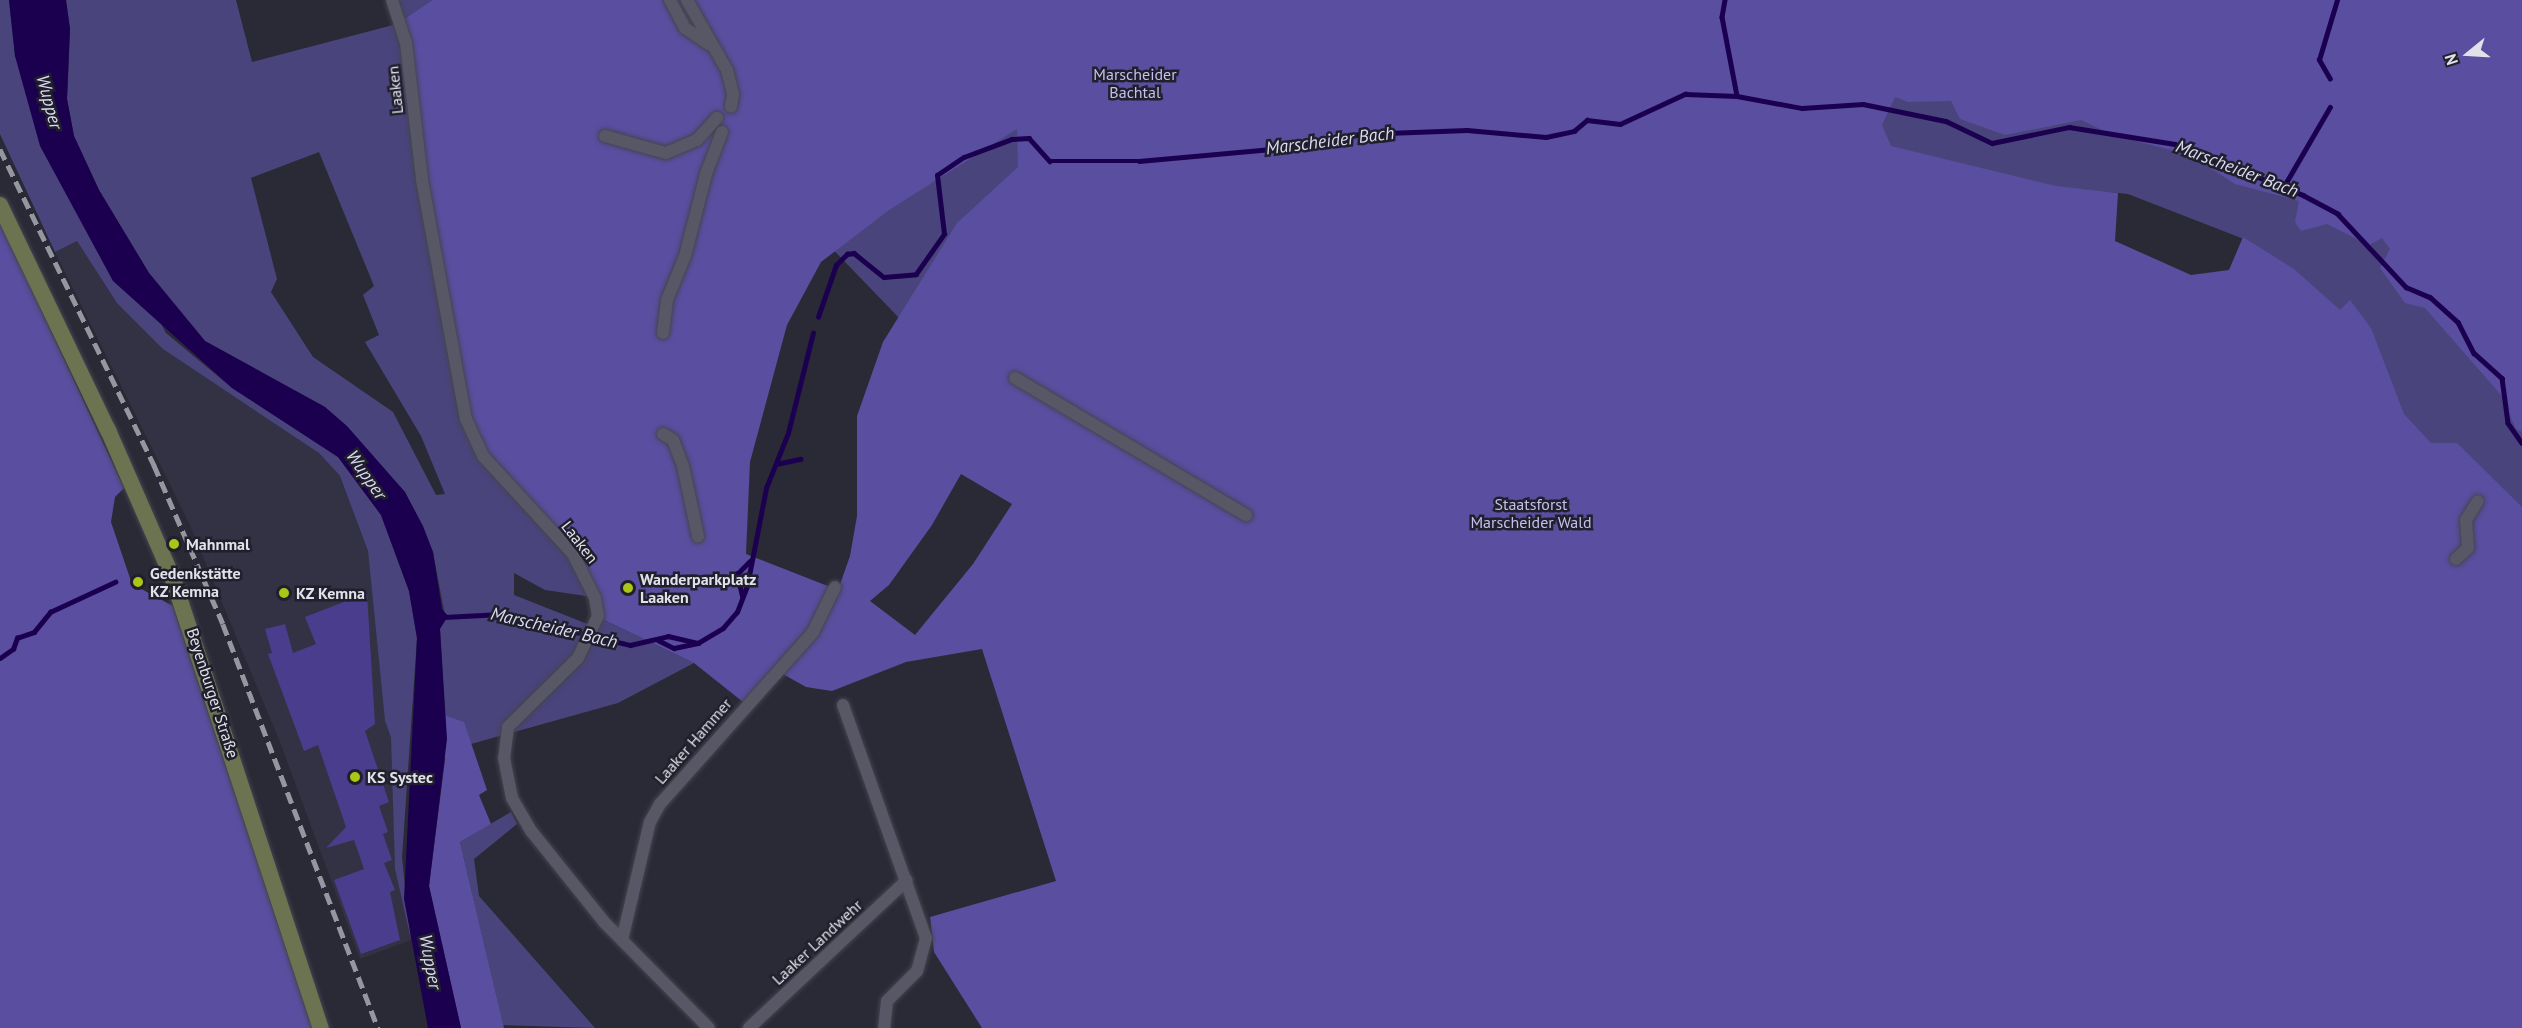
<!DOCTYPE html>
<meta charset="utf-8">
<style>
body{margin:0}
#map{position:relative;width:2522px;height:1028px;overflow:hidden;background:#2a2936;font-family:"PT Sans",sans-serif}
div>[style]{position:absolute}
.built>*{inset:0;background:#333244}
.green>*{inset:0;background:#4a447c}
.forest>*{inset:0;background:#5a4ea0}
.water>*{inset:0;background:#1c0050}
.stream>*{height:4.5px;margin:-2.25px;padding:0 2.25px;transform-origin:2.25px;border-radius:2.25px;background:#1c0050}
.building>*{inset:0;background:#4a3d8d}
.roads{filter:drop-shadow(0 0 2px #44444e) drop-shadow(0 0 2px #44444e)}
.street>*{height:12px;margin:-6px;padding:0 6px;transform-origin:6px;border-radius:6px;background:#575766}
.secondary>*{height:16px;margin:-8px;padding:0 8px;transform-origin:8px;border-radius:8px;background:#6b7351}
.rail>*{height:4.5px;margin-top:-2.25px;transform-origin:0;background:repeating-linear-gradient(90deg,#9696a1 0 12px,transparent 0 18px)}
.dots>*{width:16px;height:16px;translate:-50% -50%;box-sizing:border-box;border:3px solid #201f2c;border-radius:50%}
span{translate:-50% -50%;white-space:nowrap;text-align:center;line-height:1.15;-webkit-text-stroke:5px #201f2c;paint-order:stroke}
.park-label{font-size:16px;color:#c3c0ed}
.street-label{font-size:16px;color:#e1e1ea}
.poi-label{font-size:16px;color:#e1e1ea;font-weight:700}
.left{translate:0 -50%;text-align:left}
.water-label{font-size:18px;color:#dbdaf1;font-style:italic}
.north{position:absolute;left:2438px;top:24px;width:60px;height:60px;-webkit-text-stroke:4px #201f2c;paint-order:stroke;rotate:252deg;font-size:16px;font-weight:700;line-height:24px;text-align:center;color:#e1e1ea}
.north::after{content:'';display:block;margin:auto;width:21px;height:27px;background:#e1e1ea;clip-path:polygon(50% 0,100% 100%,50% 72%,0 100%)}
</style>
<div id="map">
<div class="built">
<div style="clip-path:polygon(77px 241px,117px 303px,319px 453px,340px 476px,368px 551px,385px 721px,392px 738px,395px 869px,411px 940px,360px 959px,280px 742px,189px 523px,55px 252px)"></div>
</div>
<div class="green">
<div style="clip-path:polygon(0 0,9px 0,15px 56px,166px 333px,232px 388px,338px 457px,381px 515px,409px 591px,417px 638px,402px 858px,411px 940px,395px 869px,391px 737px,385px 721px,368px 551px,340px 476px,319px 453px,163px 349px,117px 303px,77px 241px,55px 252px,0 134px)"></div>
<div style="clip-path:polygon(evenodd,66px 0,236px 0,252px 62px,397px 24px,389px 0,432px 0,397px 24px,572px 555px,593px 597px,545px 590px,514px 573px,514px 595px,590px 625px,600px 618px,694px 663px,618px 703px,471px 744px,463px 722px,445px 715px,440px 629px,444px 611px,433px 552px,405px 492px,325px 407px,205px 341px,149px 273px,99px 190px,74px 136px,67px 99px,70px 29px,66px 0,319px 152px,374px 286px,363px 295px,379px 335px,365px 342px,421px 436px,445px 494px,436px 495px,393px 412px,313px 357px,271px 292px,277px 279px,251px 178px,319px 152px)"></div>
<div style="clip-path:polygon(1538px 0,2126px 74px,2522px 318px,2522px 521px,2431px 458px,2249px 241px,2128px 194px,2038px 185px,902px 321px,821px 237px,881px 161px)"></div>
<div style="clip-path:polygon(511px 812px,517px 824px,474px 859px,479px 896px,595px 1028px,503px 1025px,460px 842px)"></div>
</div>
<div class="forest">
<div style="clip-path:polygon(evenodd,432px 0,2522px 0,2522px 432px,2516px 429px,2501px 395px,2425px 308px,2405px 303px,2380px 268px,2390px 249px,2382px 238px,2369px 245px,2327px 224px,2301px 231px,2295px 222px,2299px 201px,2235px 184px,2190px 155px,2113px 135px,2081px 120px,2005px 135px,1960px 119px,1951px 101px,1908px 102px,1895px 97px,1882px 125px,1891px 146px,2056px 186px,2118px 193px,2115px 241px,2191px 275px,2229px 270px,2243px 237px,2294px 269px,2340px 310px,2350px 300px,2371px 328px,2404px 414px,2431px 443px,2457px 443px,2522px 507px,2522px 1028px,982px 1028px,934px 952px,930px 917px,1056px 881px,982px 649px,906px 662px,832px 691px,806px 687px,781px 673px,743px 702px,694px 663px,600px 618px,588px 582px,471px 434px,397px 24px,432px 0,1017px 129px,1018px 167px,957px 223px,883px 342px,857px 416px,857px 516px,850px 556px,838px 590px,746px 554px,750px 462px,787px 325px,821px 262px,889px 210px,1017px 129px,432px 0,961px 474px,1012px 504px,973px 564px,915px 635px,870px 601px,889px 585px,932px 525px,961px 474px)"></div>
<div style="clip-path:polygon(0 222px,124px 488px,115px 497px,111px 522px,132px 584px,173px 606px,312px 1028px,0 1028px)"></div>
<div style="clip-path:polygon(445px 715px,464px 722px,487px 790px,479px 795px,491px 824px,460px 842px,504px 1028px,461px 1028px,429px 886px,445px 760px)"></div>
</div>
<div class="water">
<div style="clip-path:polygon(9px 0,66px 0,70px 29px,67px 99px,74px 136px,99px 190px,149px 273px,205px 341px,325px 407px,347px 426px,405px 492px,423px 526px,433px 552px,442px 609px,448px 616px,440px 629px,447px 739px,429px 886px,461px 1028px,428px 1028px,404px 899px,417px 638px,409px 591px,381px 515px,338px 457px,232px 388px,113px 281px,40px 146px,15px 56px)"></div>
</div>
<div class="stream">
<div style="left:1725px;top:0;width:17px;rotate:100deg"></div>
<div style="left:1722px;top:17px;width:80px;rotate:79.2deg"></div>
<div style="left:2330px;top:79px;width:22px;rotate:-120deg"></div>
<div style="left:2319px;top:60px;width:63px;rotate:-73.3deg"></div>
<div style="left:2284px;top:186px;width:91px;rotate:-59.8deg"></div>
<div style="left:818px;top:317px;width:55px;rotate:-70.9deg"></div>
<div style="left:836px;top:265px;width:16px;rotate:-45deg"></div>
<div style="left:847px;top:254px;width:7px;rotate:-8deg"></div>
<div style="left:854px;top:253px;width:38px;rotate:39deg"></div>
<div style="left:884px;top:277px;width:32px;rotate:-5deg"></div>
<div style="left:916px;top:274px;width:49px;rotate:-55deg"></div>
<div style="left:944px;top:234px;width:59px;rotate:-96.8deg"></div>
<div style="left:937px;top:175px;width:32px;rotate:-34deg"></div>
<div style="left:964px;top:157px;width:51px;rotate:-20.6deg"></div>
<div style="left:1012px;top:139px;width:17px;rotate:-3deg"></div>
<div style="left:1029px;top:138px;width:31px;rotate:48deg"></div>
<div style="left:1050px;top:161px;width:89px"></div>
<div style="left:1139px;top:161px;width:165px;rotate:-5.2deg"></div>
<div style="left:1303px;top:146px;width:58px;rotate:-11.9deg"></div>
<div style="left:1360px;top:134px;width:107px;rotate:-2.1deg"></div>
<div style="left:1467px;top:130px;width:79px;rotate:5.1deg"></div>
<div style="left:1546px;top:137px;width:29px;rotate:-12deg"></div>
<div style="left:1574px;top:131px;width:17px;rotate:-40deg"></div>
<div style="left:1587px;top:120px;width:33px;rotate:7deg"></div>
<div style="left:1620px;top:124px;width:72px;rotate:-24.8deg"></div>
<div style="left:1685px;top:94px;width:52px;rotate:2.2deg"></div>
<div style="left:1737px;top:96px;width:66px;rotate:10.5deg"></div>
<div style="left:1802px;top:108px;width:61px;rotate:-3.8deg"></div>
<div style="left:1863px;top:104px;width:85px;rotate:11.6deg"></div>
<div style="left:1946px;top:121px;width:51px;rotate:25.6deg"></div>
<div style="left:1992px;top:143px;width:79px;rotate:-11.7deg"></div>
<div style="left:2069px;top:127px;width:107px;rotate:9.1deg"></div>
<div style="left:2175px;top:144px;width:138px;rotate:21.7deg"></div>
<div style="left:2303px;top:195px;width:40px;rotate:28deg"></div>
<div style="left:2338px;top:214px;width:100px;rotate:47deg"></div>
<div style="left:2406px;top:287px;width:26px;rotate:23deg"></div>
<div style="left:2430px;top:297px;width:38px;rotate:42deg"></div>
<div style="left:2458px;top:322px;width:35px;rotate:63deg"></div>
<div style="left:2474px;top:353px;width:38px;rotate:42deg"></div>
<div style="left:2502px;top:378px;width:45px;rotate:82.4deg"></div>
<div style="left:2508px;top:423px;width:24px;rotate:55deg"></div>
<div style="left:776px;top:464px;width:25px;rotate:-12deg"></div>
<div style="left:742px;top:596px;width:23px;rotate:-103deg"></div>
<div style="left:737px;top:574px;width:18px;rotate:-45deg"></div>
<div style="left:444px;top:617px;width:57px;rotate:-3deg"></div>
<div style="left:501px;top:614px;width:133px;rotate:13.5deg"></div>
<div style="left:630px;top:645px;width:39px;rotate:-13deg"></div>
<div style="left:668px;top:636px;width:31px;rotate:13deg"></div>
<div style="left:698px;top:643px;width:29px;rotate:-31deg"></div>
<div style="left:723px;top:628px;width:21px;rotate:-49deg"></div>
<div style="left:737px;top:612px;width:28px;rotate:-69deg"></div>
<div style="left:747px;top:586px;width:100px;rotate:-79deg"></div>
<div style="left:766px;top:488px;width:59px;rotate:-68.2deg"></div>
<div style="left:788px;top:433px;width:103px;rotate:-76deg"></div>
<div style="left:658px;top:640px;width:18px;rotate:27deg"></div>
<div style="left:674px;top:648px;width:25px;rotate:-12deg"></div>
<div style="left:0;top:658px;width:16px;rotate:-35deg"></div>
<div style="left:13px;top:649px;width:12px;rotate:-70deg"></div>
<div style="left:17px;top:638px;width:18px;rotate:-19deg"></div>
<div style="left:34px;top:632px;width:26px;rotate:-51deg"></div>
<div style="left:50px;top:612px;width:72px;rotate:-24.8deg"></div>
</div>
<div class="building">
<div style="clip-path:polygon(367px 593px,375px 724px,365px 731px,389px 802px,379px 806px,388px 832px,383px 834px,392px 860px,384px 863px,395px 890px,390px 892px,400px 940px,361px 954px,334px 880px,364px 869px,354px 840px,326px 848px,346px 827px,318px 745px,304px 751px,268px 654px,272px 653px,265px 629px,285px 624px,293px 653px,316px 644px,305px 617px)"></div>
</div>
<div class="roads">
<div class="street">
<div style="left:392px;top:0;width:45px;rotate:72deg"></div>
<div style="left:406px;top:43px;width:138px;rotate:83.3deg"></div>
<div style="left:422px;top:180px;width:243px;rotate:79.6deg"></div>
<div style="left:466px;top:419px;width:41px;rotate:65.3deg"></div>
<div style="left:483px;top:456px;width:133px;rotate:47.4deg"></div>
<div style="left:573px;top:554px;width:49px;rotate:63.4deg"></div>
<div style="left:595px;top:598px;width:18px;rotate:81deg"></div>
<div style="left:598px;top:616px;width:47px;rotate:115.5deg"></div>
<div style="left:578px;top:658px;width:98px;rotate:135.4deg"></div>
<div style="left:508px;top:727px;width:31px;rotate:97deg"></div>
<div style="left:504px;top:758px;width:41px;rotate:78.7deg"></div>
<div style="left:512px;top:798px;width:39px;rotate:60deg"></div>
<div style="left:532px;top:832px;width:115px;rotate:51.3deg"></div>
<div style="left:604px;top:922px;width:149px;rotate:45.3deg"></div>
<div style="left:670px;top:0;width:32px;rotate:62deg"></div>
<div style="left:685px;top:28px;width:29px;rotate:34deg"></div>
<div style="left:687px;top:0;width:81px;rotate:60.3deg"></div>
<div style="left:727px;top:70px;width:25px;rotate:76deg"></div>
<div style="left:733px;top:94px;width:13px;rotate:99deg"></div>
<div style="left:605px;top:136px;width:63px;rotate:15.6deg"></div>
<div style="left:666px;top:153px;width:34px;rotate:-23deg"></div>
<div style="left:697px;top:140px;width:30px;rotate:-48deg"></div>
<div style="left:663px;top:333px;width:33px;rotate:-83deg"></div>
<div style="left:667px;top:300px;width:48px;rotate:-67.8deg"></div>
<div style="left:685px;top:256px;width:85px;rotate:-75.6deg"></div>
<div style="left:706px;top:174px;width:45px;rotate:-69.1deg"></div>
<div style="left:1015px;top:378px;width:269px;rotate:30.7deg"></div>
<div style="left:663px;top:434px;width:12px;rotate:31deg"></div>
<div style="left:673px;top:440px;width:28px;rotate:69deg"></div>
<div style="left:683px;top:466px;width:72px;rotate:77.9deg"></div>
<div style="left:2456px;top:559px;width:16px;rotate:-43deg"></div>
<div style="left:2468px;top:548px;width:28px;rotate:-94deg"></div>
<div style="left:2466px;top:520px;width:22px;rotate:-58deg"></div>
<div style="left:843px;top:705px;width:247px;rotate:70.4deg"></div>
<div style="left:926px;top:938px;width:34px;rotate:105deg"></div>
<div style="left:917px;top:971px;width:42px;rotate:135deg"></div>
<div style="left:887px;top:1001px;width:27px;rotate:96deg"></div>
<div style="left:622px;top:940px;width:121px;rotate:-76.7deg"></div>
<div style="left:650px;top:822px;width:21px;rotate:-61deg"></div>
<div style="left:660px;top:804px;width:230px;rotate:-48.3deg"></div>
<div style="left:813px;top:632px;width:50px;rotate:-63.9deg"></div>
<div style="left:749px;top:1028px;width:216px;rotate:-43.1deg"></div>
</div>
<div class="secondary">
<div style="left:0;top:205px;width:250px;rotate:64.4deg"></div>
<div style="left:108px;top:430px;width:163px;rotate:66.4deg"></div>
<div style="left:173px;top:579px;width:473px;rotate:71.8deg"></div>
</div>
</div>
<div class="rail">
<div style="left:0;top:149px;width:352px;rotate:64deg"></div>
<div style="left:154px;top:465px;width:173px;rotate:66.5deg"></div>
<div style="left:223px;top:624px;width:433px;rotate:69deg"></div>
</div>
<div class="dots">
<div style="left:174px;top:544px;background:#abc616"></div>
<div style="left:138px;top:582px;background:#abc616"></div>
<div style="left:628px;top:588px;background:#abc616"></div>
<div style="left:284px;top:593px;background:#abc616"></div>
<div style="left:355px;top:777px;background:#abc616"></div>
</div>
<div class="park-label">
<span style="left:1135px;top:83px">Marscheider<br>Bachtal</span>
<span style="left:1531px;top:513px">Staatsforst<br>Marscheider Wald</span>
</div>
<div class="street-label">
<span style="left:395px;top:90px;rotate:-96deg">Laaken</span>
<span style="left:580px;top:542px;rotate:52deg">Laaken</span>
<span style="left:213px;top:693px;rotate:72deg">Beyenburger Straße</span>
<span style="left:693px;top:741px;rotate:-49deg">Laaker Hammer</span>
<span style="left:817px;top:942px;rotate:-43deg">Laaker Landwehr</span>
</div>
<div class="poi-label">
<span class="left" style="left:186px;top:544px">Mahnmal</span>
<span class="left" style="left:150px;top:582px">Gedenkstätte<br>KZ Kemna</span>
<span class="left" style="left:640px;top:588px">Wanderparkplatz<br>Laaken</span>
<span class="left" style="left:296px;top:593px">KZ Kemna</span>
<span class="left" style="left:367px;top:777px">KS Systec</span>
</div>
<div class="water-label">
<span style="left:49px;top:102px;rotate:75deg">Wupper</span>
<span style="left:1330px;top:141px;rotate:-7deg">Marscheider Bach</span>
<span style="left:2237px;top:169px;rotate:21deg">Marscheider Bach</span>
<span style="left:366px;top:475px;rotate:55deg">Wupper</span>
<span style="left:554px;top:628px;rotate:13deg">Marscheider Bach</span>
<span style="left:430px;top:962px;rotate:79deg">Wupper</span>
</div>
<div class="north">N</div>
</div>
